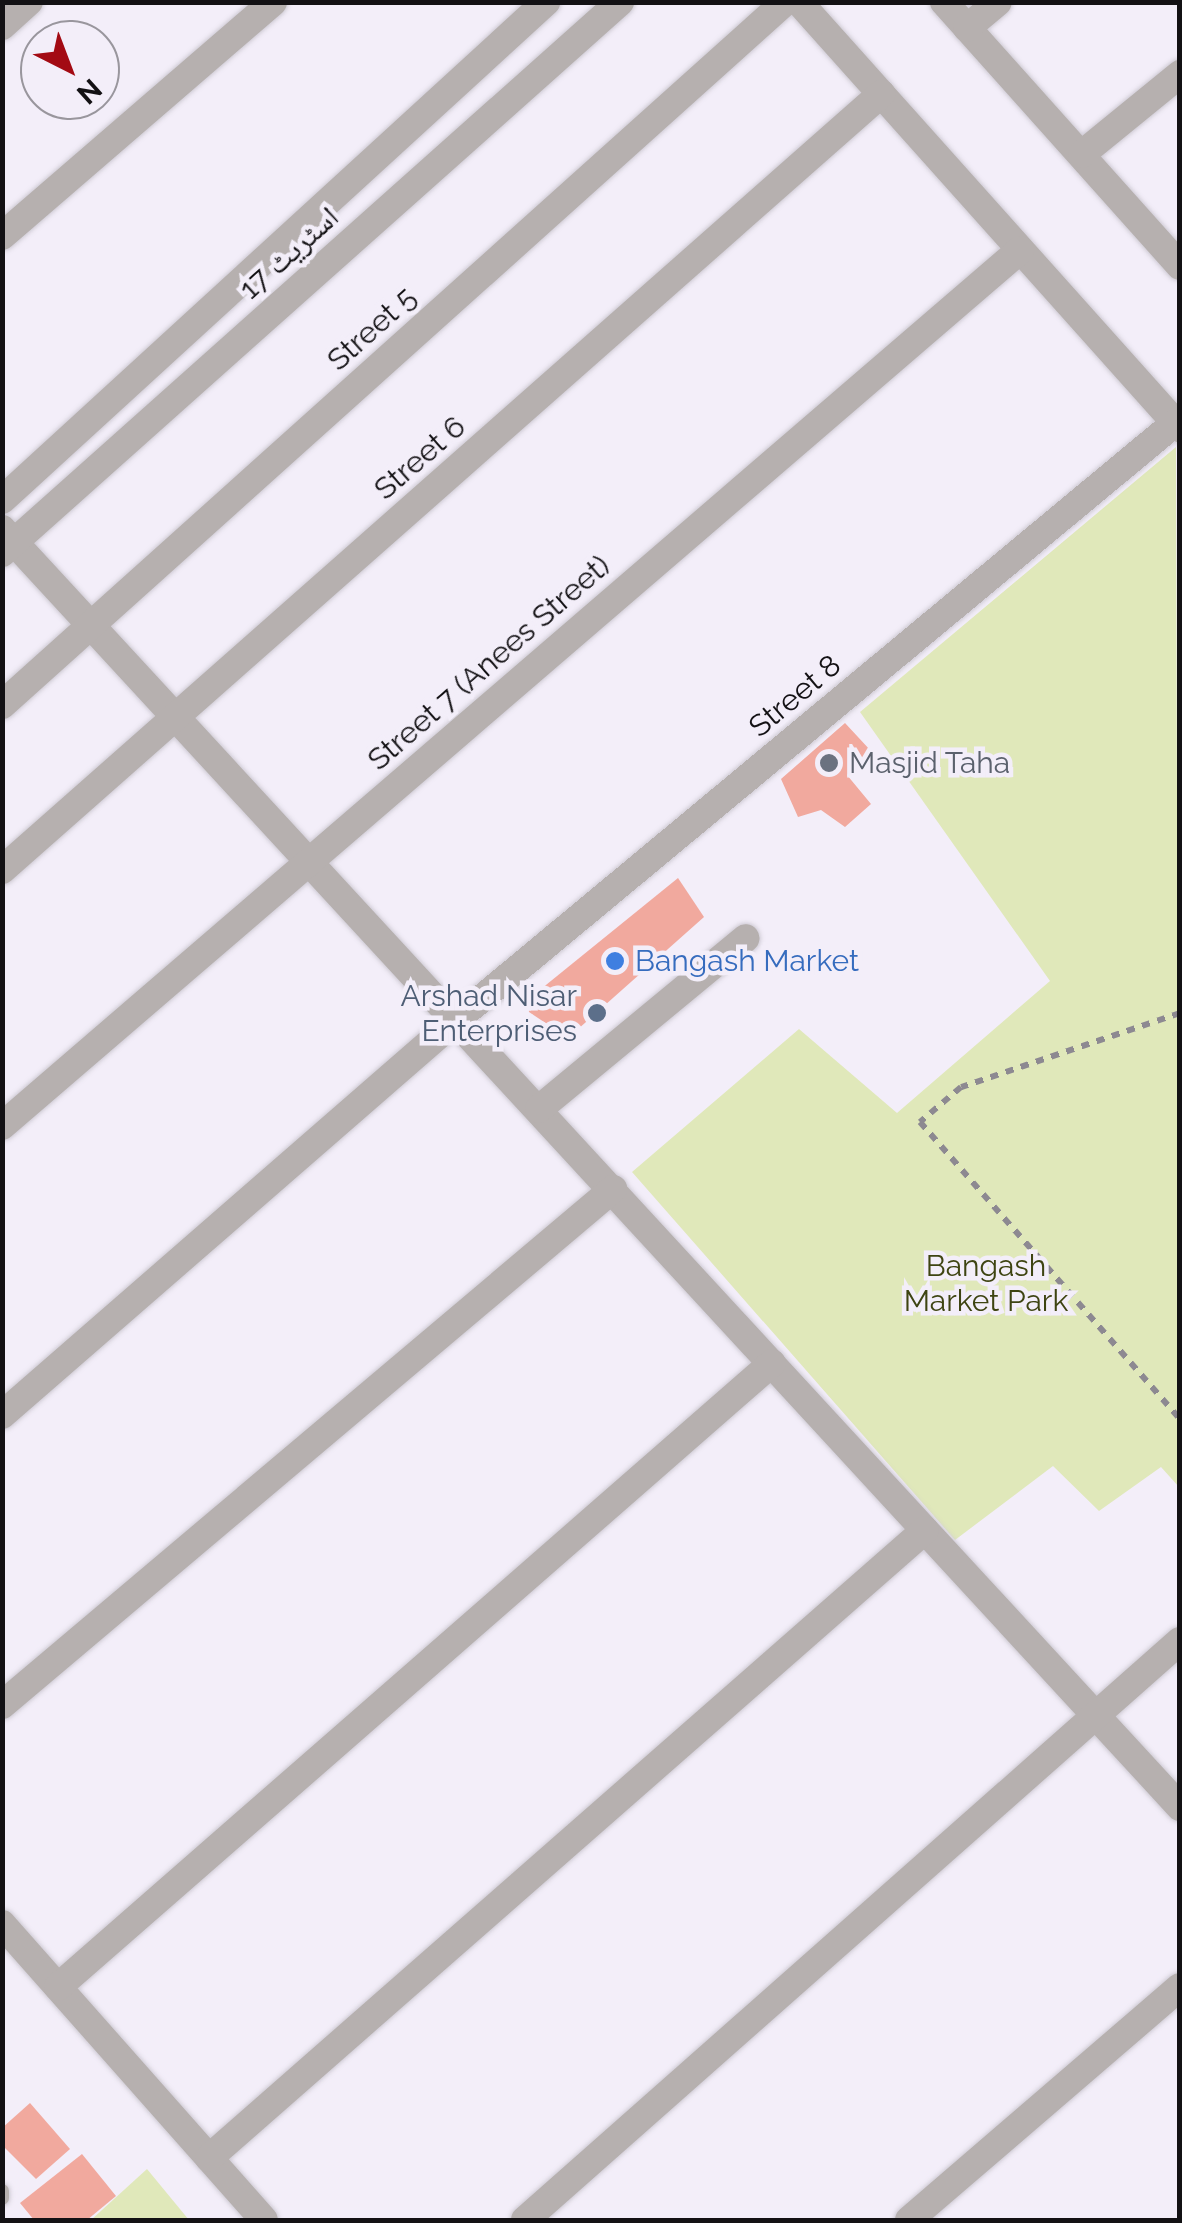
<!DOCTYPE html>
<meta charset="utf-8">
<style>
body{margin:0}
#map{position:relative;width:1182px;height:2223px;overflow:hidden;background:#f3eef9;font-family:Raleway,"Noto Naskh Arabic",sans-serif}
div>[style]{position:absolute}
.green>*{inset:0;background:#e0e8ba}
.building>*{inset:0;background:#f1a99e}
.path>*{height:6px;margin-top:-3px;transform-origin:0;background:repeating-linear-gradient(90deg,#8d8991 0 8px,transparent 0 16px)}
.roads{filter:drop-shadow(0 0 2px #cfcbd4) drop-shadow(0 0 2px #cfcbd4)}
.lane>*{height:14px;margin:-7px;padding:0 7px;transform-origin:7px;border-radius:7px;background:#b6b0af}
.street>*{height:28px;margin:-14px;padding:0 14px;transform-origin:14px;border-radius:14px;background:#b6b0af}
.dots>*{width:28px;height:28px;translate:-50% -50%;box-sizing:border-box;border:5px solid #f3eef9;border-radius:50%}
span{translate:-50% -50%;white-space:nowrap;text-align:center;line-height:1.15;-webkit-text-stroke:9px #f3eef9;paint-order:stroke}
.street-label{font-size:30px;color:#131114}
.worship-label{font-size:30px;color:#5b616d}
.left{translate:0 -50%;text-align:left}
.shop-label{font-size:30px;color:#366cbe}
.service-label{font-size:30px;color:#4e5e75}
.right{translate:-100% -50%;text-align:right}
.park-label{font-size:30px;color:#3e4412}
.frame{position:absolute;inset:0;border:5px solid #131114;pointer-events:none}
.north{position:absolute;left:20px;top:20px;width:100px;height:100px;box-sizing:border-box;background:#f3eef9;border:2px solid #99969d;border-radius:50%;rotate:138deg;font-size:28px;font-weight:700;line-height:40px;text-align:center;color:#131114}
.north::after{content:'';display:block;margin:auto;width:35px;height:45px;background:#a30a13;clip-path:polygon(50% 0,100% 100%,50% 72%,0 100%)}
</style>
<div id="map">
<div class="green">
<div style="clip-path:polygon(1176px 447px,1179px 1487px,1161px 1467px,1099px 1511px,1053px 1466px,955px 1540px,632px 1172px,799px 1029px,897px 1113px,1050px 981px,860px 712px)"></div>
<div style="clip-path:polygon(147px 2169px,189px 2220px,91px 2220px)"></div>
</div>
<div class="building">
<div style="clip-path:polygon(845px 723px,871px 751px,847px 775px,871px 804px,845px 827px,821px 810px,798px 817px,781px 779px)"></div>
<div style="clip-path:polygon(678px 878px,704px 917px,568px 1038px,520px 1006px)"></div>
<div style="clip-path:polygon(30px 2103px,70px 2149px,36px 2179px,2px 2145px,2px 2128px)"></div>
<div style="clip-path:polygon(82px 2154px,116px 2196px,87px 2220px,34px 2220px,20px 2203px)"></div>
</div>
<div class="path">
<div style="left:1180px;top:1013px;width:231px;rotate:161.3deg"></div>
<div style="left:961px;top:1087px;width:54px;rotate:139.5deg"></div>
<div style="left:920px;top:1122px;width:395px;rotate:48.8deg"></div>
</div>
<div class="roads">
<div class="lane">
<div style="left:2px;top:2191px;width:7px;rotate:90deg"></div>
</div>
<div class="street">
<div style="left:799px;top:2px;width:572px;rotate:48.19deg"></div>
<div style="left:944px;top:2px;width:354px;rotate:48.2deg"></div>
<div style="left:2px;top:26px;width:36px;rotate:-42deg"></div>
<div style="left:967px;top:28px;width:40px;rotate:-40deg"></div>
<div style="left:1082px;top:154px;width:127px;rotate:-39.2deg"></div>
<div style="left:2px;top:236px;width:358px;rotate:-40.8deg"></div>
<div style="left:2px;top:500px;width:738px;rotate:-42.47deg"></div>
<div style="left:2px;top:529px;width:1738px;rotate:47.33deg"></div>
<div style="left:2px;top:553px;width:828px;rotate:-41.72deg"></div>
<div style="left:2px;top:705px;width:1052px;rotate:-41.92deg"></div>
<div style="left:2px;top:870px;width:1173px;rotate:-41.44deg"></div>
<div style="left:539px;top:1109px;width:268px;rotate:-39.6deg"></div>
<div style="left:2px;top:1126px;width:1343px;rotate:-40.71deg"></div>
<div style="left:2px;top:1415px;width:603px;rotate:-41.03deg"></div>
<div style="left:457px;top:1019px;width:933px;rotate:-39.7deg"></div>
<div style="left:2px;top:1705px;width:800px;rotate:-40.18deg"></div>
<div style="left:2px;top:1924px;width:395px;rotate:48.5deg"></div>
<div style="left:58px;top:1987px;width:948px;rotate:-41.15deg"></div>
<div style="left:209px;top:2158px;width:952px;rotate:-41.25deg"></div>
<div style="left:525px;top:2220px;width:874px;rotate:-41.48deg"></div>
<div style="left:909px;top:2220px;width:357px;rotate:-40.7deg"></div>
</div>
</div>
<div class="dots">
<div style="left:829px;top:763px;background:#6b7280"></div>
<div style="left:615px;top:961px;background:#3f7fe0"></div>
<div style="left:597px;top:1013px;background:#5c6f8a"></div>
</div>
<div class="street-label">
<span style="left:289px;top:253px;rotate:-42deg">اسٹریٹ 17</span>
<span style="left:372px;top:329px;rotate:-42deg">Street 5</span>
<span style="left:420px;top:458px;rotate:-41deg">Street 6</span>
<span style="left:489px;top:663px;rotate:-41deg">Street 7 (Anees Street)</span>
<span style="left:795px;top:696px;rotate:-40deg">Street 8</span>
</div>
<div class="worship-label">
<span class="left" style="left:849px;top:763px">Masjid Taha</span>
</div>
<div class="shop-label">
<span class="left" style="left:635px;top:961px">Bangash Market</span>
</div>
<div class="service-label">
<span class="right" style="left:577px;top:1013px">Arshad Nisar<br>Enterprises</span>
</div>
<div class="park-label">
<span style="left:986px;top:1283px">Bangash<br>Market Park</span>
</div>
<div class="frame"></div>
<div class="north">N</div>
</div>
